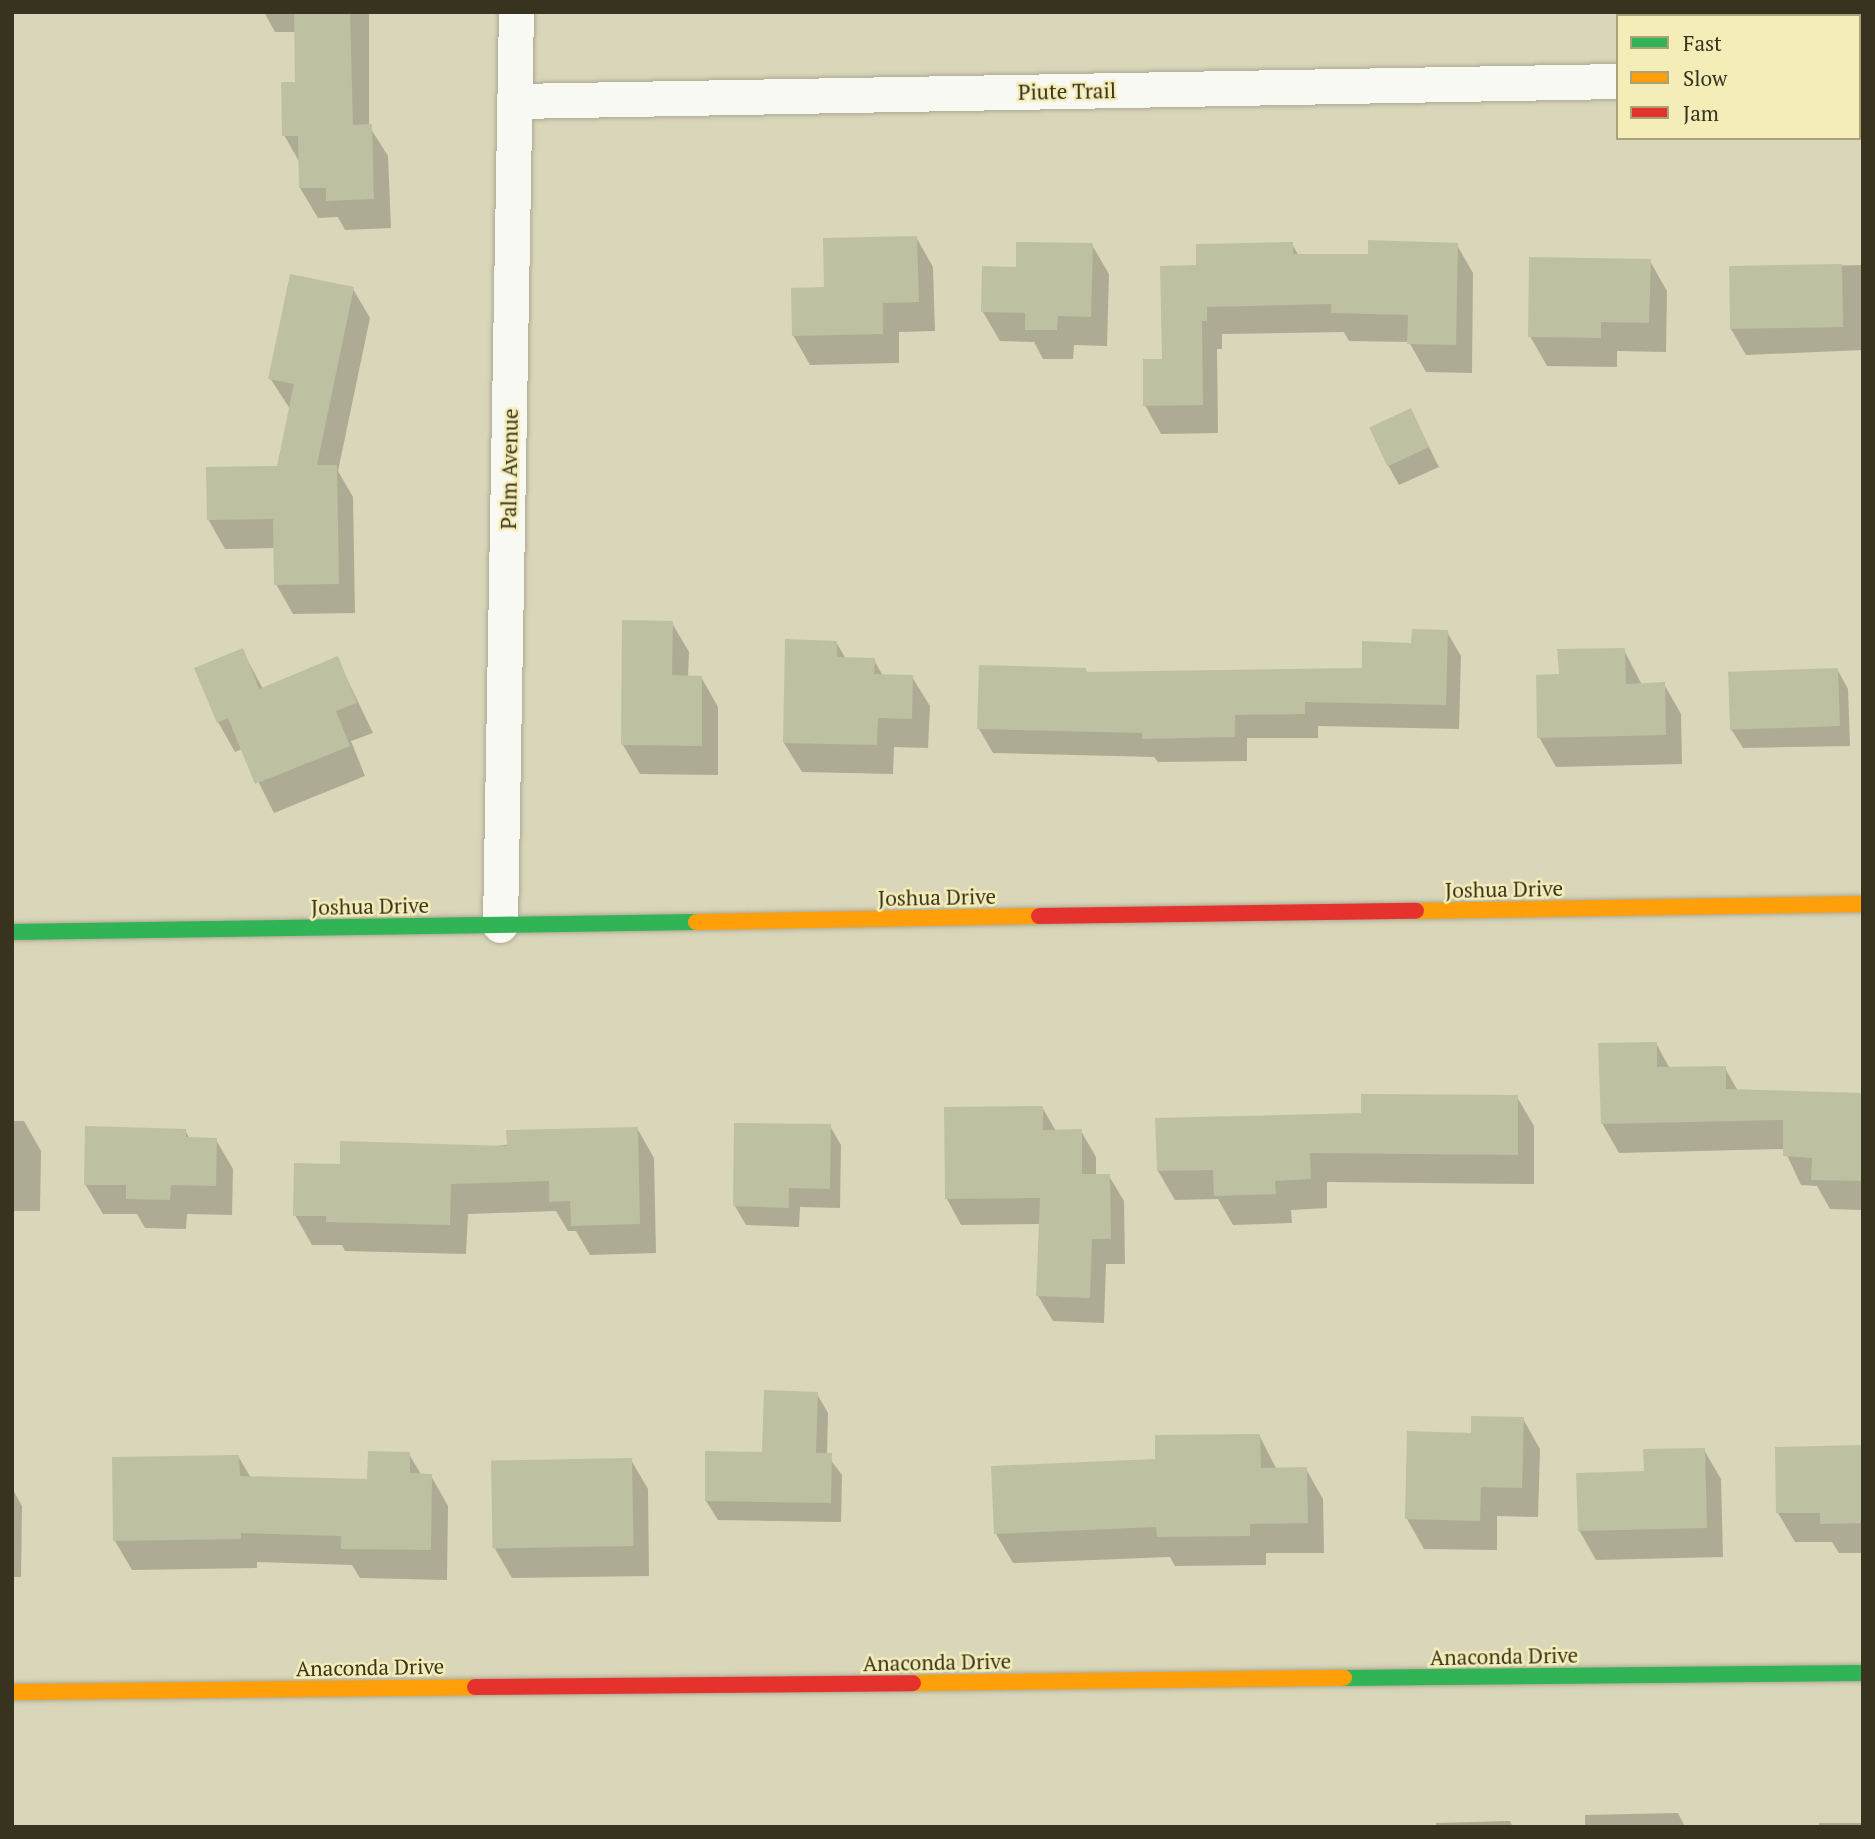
<!DOCTYPE html>
<style>
body{margin:0}
#map{position:relative;width:1875px;height:1839px;overflow:hidden;background:#dad6b9;font-family:"PT Serif",serif}
div>[style]{position:absolute}
.shadow>*{inset:0;background:#0003;transform-origin:0 0}
.building>*{inset:0;background:#bec0a2;transform-origin:0 0}
.roads{filter:drop-shadow(0 0 2px #ada993) drop-shadow(0 0 2px #ada993)}
.street>*{height:35px;margin:-17.5px;padding:0 17.5px;transform-origin:17.5px;border-radius:17.5px;background:#f9f9f4}
.fast>*{height:16px;margin:-8px;padding:0 8px;transform-origin:8px;border-radius:8px;background:#30b455}
.slow>*{height:16px;margin:-8px;padding:0 8px;transform-origin:8px;border-radius:8px;background:#ff9f0a}
.jam>*{height:16px;margin:-8px;padding:0 8px;transform-origin:8px;border-radius:8px;background:#e5322d}
span{translate:-50% -50%;white-space:nowrap;text-align:center;line-height:1.15;-webkit-text-stroke:5px #f5edb8;paint-order:stroke}
.street-label{font-size:21px;color:#37331e}
.frame{position:absolute;inset:0;border:14px solid #37331e;pointer-events:none}
.legend{position:absolute;left:1616px;top:14px;width:245px;height:126px;box-sizing:border-box;background:#f5edb8;border:2px solid #a9a37a;margin:0;padding:9px 12px;list-style:none;font-size:21px;color:#37331e}
.legend li{display:flex;align-items:center;gap:14px;height:35px}
.legend b{width:35px;border:2px solid #a9a37a}
</style>
<div id="map">
<div class="shadow">
<div style="clip-path:polygon(264px 12px,369px 12px,369px 126px,388px 156px,391px 228px,345px 230px,338px 217px,318px 218px,300px 188px,300px 163px,284px 135px,297px 83px,296px 32px,275px 32px)"></div>
<div style="clip-path:polygon(916px 237px,933px 267px,935px 331px,899px 332px,899px 363px,810px 365px,793px 335px,825px 289px)"></div>
<div style="clip-path:polygon(1292px 244px,1299px 256px,1369px 256px,1457px 245px,1473px 273px,1472px 373px,1426px 372px,1409px 342px,1349px 341px,1344px 332px,1222px 334px,1222px 349px,1217px 349px,1218px 433px,1161px 434px,1145px 405px,1198px 267px)"></div>
<div style="clip-path:polygon(1092px 245px,1109px 274px,1107px 346px,1074px 345px,1073px 359px,1043px 359px,1034px 342px,1000px 341px,983px 312px,1017px 269px)"></div>
<div style="clip-path:polygon(1650px 261px,1667px 291px,1666px 352px,1617px 351px,1617px 367px,1547px 366px,1530px 336px)"></div>
<div style="clip-path:polygon(1863px 265px,1863px 350px,1746px 355px,1731px 329px,1730px 268px)"></div>
<div style="clip-path:polygon(353px 289px,370px 318px,338px 471px,353px 497px,355px 613px,293px 614px,276px 584px,275px 548px,225px 549px,208px 519px,278px 468px,290px 409px,270px 378px)"></div>
<div style="clip-path:polygon(1411px 411px,1439px 467px,1399px 485px,1388px 465px)"></div>
<div style="clip-path:polygon(672px 623px,689px 652px,688px 677px,701px 677px,718px 707px,718px 775px,640px 774px,623px 745px)"></div>
<div style="clip-path:polygon(1447px 632px,1461px 656px,1459px 729px,1318px 726px,1318px 738px,1247px 738px,1247px 761px,1158px 762px,1154px 757px,993px 753px,979px 729px,1085px 669px,1088px 673px,1363px 670px)"></div>
<div style="clip-path:polygon(836px 642px,846px 659px,874px 660px,883px 676px,912px 677px,930px 706px,928px 748px,894px 747px,893px 774px,802px 772px,784px 743px)"></div>
<div style="clip-path:polygon(242px 650px,263px 689px,337px 658px,373px 733px,351px 741px,365px 776px,274px 813px,242px 749px,235px 752px,218px 722px)"></div>
<div style="clip-path:polygon(1624px 650px,1642px 685px,1664px 684px,1681px 714px,1682px 764px,1556px 767px,1539px 737px,1560px 676px)"></div>
<div style="clip-path:polygon(1837px 669px,1848px 689px,1850px 746px,1743px 748px,1731px 729px)"></div>
<div style="clip-path:polygon(1656px 1043px,1670px 1069px,1725px 1068px,1738px 1091px,1863px 1095px,1863px 1210px,1830px 1209px,1817px 1186px,1801px 1185px,1784px 1149px,1619px 1153px,1602px 1123px)"></div>
<div style="clip-path:polygon(1517px 1097px,1534px 1126px,1534px 1184px,1327px 1182px,1327px 1208px,1291px 1210px,1292px 1223px,1233px 1225px,1218px 1199px,1175px 1200px,1158px 1171px,1363px 1115px)"></div>
<div style="clip-path:polygon(1042px 1107px,1056px 1131px,1081px 1131px,1096px 1157px,1096px 1176px,1109px 1176px,1124px 1201px,1125px 1264px,1106px 1264px,1104px 1323px,1053px 1321px,1038px 1296px,1041px 1224px,961px 1225px,947px 1199px,946px 1109px)"></div>
<div style="clip-path:polygon(12px 1121px,24px 1121px,41px 1151px,40px 1211px,12px 1211px)"></div>
<div style="clip-path:polygon(830px 1126px,841px 1145px,840px 1208px,800px 1207px,799px 1227px,746px 1225px,735px 1206px)"></div>
<div style="clip-path:polygon(637px 1128px,654px 1158px,656px 1253px,590px 1255px,576px 1231px,568px 1231px,556px 1211px,468px 1214px,466px 1254px,345px 1251px,342px 1245px,312px 1245px,295px 1215px,341px 1166px)"></div>
<div style="clip-path:polygon(185px 1130px,190px 1139px,216px 1140px,233px 1169px,232px 1215px,187px 1214px,186px 1229px,145px 1228px,137px 1214px,103px 1214px,85px 1184px)"></div>
<div style="clip-path:polygon(817px 1394px,828px 1413px,827px 1455px,842px 1475px,841px 1522px,718px 1520px,706px 1501px,764px 1454px)"></div>
<div style="clip-path:polygon(1523px 1419px,1540px 1449px,1538px 1517px,1497px 1516px,1497px 1550px,1424px 1549px,1407px 1519px,1473px 1435px)"></div>
<div style="clip-path:polygon(1259px 1435px,1277px 1470px,1306px 1469px,1323px 1499px,1324px 1553px,1266px 1553px,1266px 1565px,1175px 1566px,1170px 1557px,1013px 1563px,996px 1534px)"></div>
<div style="clip-path:polygon(1863px 1447px,1863px 1553px,1839px 1553px,1832px 1542px,1795px 1542px,1778px 1513px)"></div>
<div style="clip-path:polygon(1704px 1450px,1721px 1479px,1723px 1557px,1596px 1560px,1579px 1530px,1646px 1473px)"></div>
<div style="clip-path:polygon(409px 1454px,422px 1476px,431px 1476px,448px 1506px,447px 1580px,360px 1578px,352px 1565px,257px 1562px,257px 1568px,132px 1570px,115px 1541px,238px 1456px,251px 1478px,369px 1481px)"></div>
<div style="clip-path:polygon(631px 1460px,648px 1489px,649px 1576px,512px 1578px,495px 1549px)"></div>
<div style="clip-path:polygon(12px 1488px,22px 1506px,21px 1577px,12px 1577px)"></div>
<div style="clip-path:polygon(1678px 1813px,1685px 1827px,1585px 1827px,1585px 1815px)"></div>
<div style="clip-path:polygon(1510px 1821px,1513px 1827px,1436px 1827px,1436px 1823px)"></div>
<div style="left:1819px;top:1823px;width:44px;height:4px"></div>
</div>
<div class="building">
<div style="clip-path:polygon(294px 12px,350px 12px,353px 125px,372px 124px,374px 199px,326px 201px,326px 188px,299px 188px,298px 136px,282px 136px,281px 82px,295px 82px)"></div>
<div style="clip-path:polygon(917px 236px,919px 302px,883px 303px,883px 334px,792px 336px,791px 288px,824px 287px,823px 238px)"></div>
<div style="clip-path:polygon(1368px 240px,1458px 243px,1456px 345px,1407px 344px,1408px 315px,1331px 313px,1331px 304px,1207px 307px,1207px 321px,1202px 321px,1203px 405px,1143px 406px,1143px 359px,1162px 359px,1160px 266px,1196px 265px,1196px 244px,1293px 242px,1293px 254px,1368px 254px)"></div>
<div style="clip-path:polygon(1016px 242px,1093px 243px,1091px 317px,1058px 316px,1057px 330px,1025px 330px,1025px 313px,981px 312px,982px 266px,1016px 267px)"></div>
<div style="clip-path:polygon(1529px 257px,1651px 259px,1649px 323px,1601px 322px,1601px 338px,1528px 337px)"></div>
<div style="left:1842px;top:264px;width:63px;height:113px;rotate:89deg"></div>
<div style="clip-path:polygon(290px 274px,354px 287px,317px 465px,337px 465px,339px 584px,274px 585px,273px 519px,207px 520px,206px 467px,277px 466px,294px 384px,268px 379px)"></div>
<div style="left:1411px;top:408px;width:43px;height:46px;rotate:65deg"></div>
<div style="clip-path:polygon(622px 620px,673px 621px,672px 675px,702px 676px,702px 746px,621px 745px)"></div>
<div style="clip-path:polygon(1412px 629px,1448px 630px,1446px 705px,1305px 702px,1305px 714px,1235px 715px,1235px 737px,1142px 739px,1142px 733px,977px 729px,979px 665px,1086px 668px,1086px 672px,1362px 668px,1362px 641px,1411px 643px)"></div>
<div style="clip-path:polygon(785px 639px,837px 641px,837px 657px,875px 658px,874px 674px,913px 675px,912px 719px,878px 718px,877px 745px,783px 743px)"></div>
<div style="clip-path:polygon(243px 648px,259px 689px,338px 656px,357px 703px,336px 711px,350px 746px,255px 784px,228px 718px,217px 723px,194px 668px)"></div>
<div style="clip-path:polygon(1625px 648px,1626px 684px,1665px 682px,1666px 735px,1537px 738px,1536px 675px,1559px 674px,1557px 649px)"></div>
<div style="left:1838px;top:668px;width:58px;height:110px;rotate:88deg"></div>
<div style="clip-path:polygon(1657px 1042px,1657px 1067px,1726px 1066px,1726px 1089px,1863px 1093px,1863px 1181px,1811px 1180px,1812px 1158px,1783px 1156px,1783px 1120px,1601px 1124px,1598px 1043px)"></div>
<div style="clip-path:polygon(1361px 1094px,1518px 1095px,1518px 1155px,1310px 1153px,1311px 1179px,1275px 1181px,1276px 1194px,1214px 1196px,1213px 1170px,1157px 1171px,1155px 1118px,1361px 1113px)"></div>
<div style="clip-path:polygon(1043px 1106px,1043px 1130px,1082px 1129px,1082px 1174px,1110px 1174px,1111px 1239px,1092px 1239px,1090px 1298px,1036px 1296px,1040px 1198px,945px 1199px,944px 1107px)"></div>
<div style="clip-path:polygon(734px 1123px,831px 1124px,830px 1189px,789px 1188px,789px 1208px,733px 1206px)"></div>
<div style="clip-path:polygon(85px 1126px,186px 1129px,186px 1137px,217px 1138px,216px 1186px,171px 1185px,170px 1200px,126px 1199px,126px 1185px,84px 1185px)"></div>
<div style="clip-path:polygon(638px 1127px,640px 1224px,571px 1226px,570px 1201px,549px 1202px,549px 1181px,451px 1184px,450px 1225px,326px 1222px,326px 1216px,293px 1216px,294px 1163px,340px 1164px,340px 1141px,507px 1146px,506px 1130px)"></div>
<div style="clip-path:polygon(764px 1390px,818px 1392px,816px 1453px,832px 1453px,831px 1503px,705px 1501px,705px 1451px,762px 1452px)"></div>
<div style="clip-path:polygon(1471px 1416px,1524px 1417px,1522px 1488px,1481px 1487px,1480px 1521px,1405px 1519px,1407px 1431px,1471px 1433px)"></div>
<div style="clip-path:polygon(1260px 1434px,1261px 1468px,1307px 1467px,1308px 1523px,1250px 1524px,1250px 1536px,1157px 1537px,1156px 1527px,994px 1534px,991px 1466px,1155px 1459px,1155px 1435px)"></div>
<div style="clip-path:polygon(1863px 1445px,1863px 1523px,1820px 1524px,1820px 1513px,1776px 1513px,1775px 1447px)"></div>
<div style="clip-path:polygon(1705px 1448px,1707px 1528px,1578px 1531px,1576px 1473px,1644px 1471px,1643px 1449px)"></div>
<div style="clip-path:polygon(368px 1451px,410px 1452px,410px 1473px,432px 1474px,431px 1550px,341px 1549px,341px 1536px,241px 1533px,241px 1539px,113px 1541px,112px 1457px,239px 1455px,240px 1476px,367px 1479px)"></div>
<div style="left:632px;top:1458px;width:88px;height:141px;rotate:89deg"></div>
</div>
<div class="roads">
<div class="street">
<div style="left:1859px;top:77px;width:4px"></div>
<div style="left:516px;top:101px;width:1102px;rotate:-1.04deg"></div>
<div style="left:500px;top:925px;width:913px;rotate:-89deg"></div>
</div>
<div class="fast">
<div style="left:12px;top:932px;width:684px;rotate:-0.84deg"></div>
<div style="left:1344px;top:1678px;width:519px;rotate:-0.55deg"></div>
</div>
<div class="slow">
<div style="left:1416px;top:911px;width:447px;rotate:-0.9deg"></div>
<div style="left:696px;top:922px;width:343px;rotate:-1deg"></div>
<div style="left:913px;top:1683px;width:431px;rotate:-0.7deg"></div>
<div style="left:12px;top:1692px;width:463px;rotate:-0.6deg"></div>
</div>
<div class="jam">
<div style="left:1039px;top:916px;width:377px;rotate:-0.8deg"></div>
<div style="left:475px;top:1687px;width:438px;rotate:-0.5deg"></div>
</div>
</div>
<div class="street-label">
<span style="left:1067px;top:91px;rotate:-1deg">Piute Trail</span>
<span style="left:509px;top:469px;rotate:-89deg">Palm Avenue</span>
<span style="left:1504px;top:889px;rotate:-1deg">Joshua Drive</span>
<span style="left:937px;top:897px;rotate:-1deg">Joshua Drive</span>
<span style="left:370px;top:906px;rotate:-1deg">Joshua Drive</span>
<span style="left:1504px;top:1656px;rotate:-1deg">Anaconda Drive</span>
<span style="left:937px;top:1662px;rotate:-1deg">Anaconda Drive</span>
<span style="left:370px;top:1667px;rotate:-1deg">Anaconda Drive</span>
</div>
<div class="frame"></div>
<ul class="legend">
<li><b style="height:9px;background:#30b455"></b>Fast</li>
<li><b style="height:9px;background:#ff9f0a"></b>Slow</li>
<li><b style="height:9px;background:#e5322d"></b>Jam</li>
</ul>
</div>
